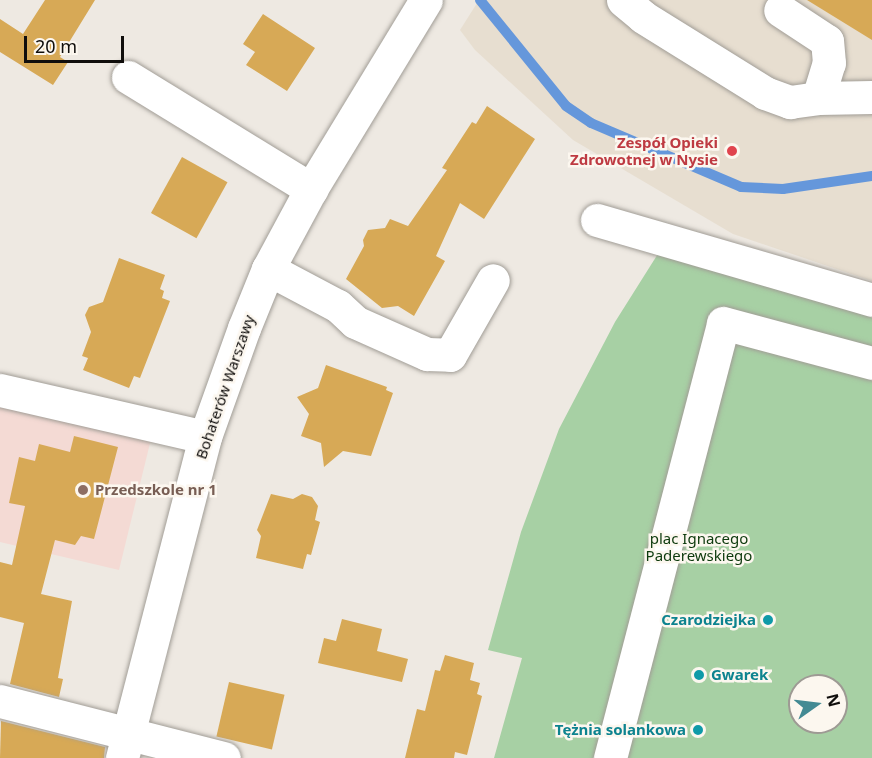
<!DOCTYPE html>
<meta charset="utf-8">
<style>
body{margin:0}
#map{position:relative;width:872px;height:758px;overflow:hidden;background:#eee9e2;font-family:"Noto Sans",sans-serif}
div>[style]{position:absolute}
.built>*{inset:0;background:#e7ded0}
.education>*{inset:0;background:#f4dad4}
.green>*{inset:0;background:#a7d0a4}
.stream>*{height:10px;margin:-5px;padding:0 5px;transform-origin:5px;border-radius:5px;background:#6597db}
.building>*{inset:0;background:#d7a956;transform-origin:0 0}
.roads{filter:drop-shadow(0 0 2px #a19d96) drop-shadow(0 0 2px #a19d96)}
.minor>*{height:33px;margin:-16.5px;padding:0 16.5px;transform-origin:16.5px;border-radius:16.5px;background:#fff}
.dots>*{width:16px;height:16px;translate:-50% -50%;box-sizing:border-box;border:3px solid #fcf7ef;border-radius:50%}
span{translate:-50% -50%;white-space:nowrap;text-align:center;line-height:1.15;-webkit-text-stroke:5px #fcf7ef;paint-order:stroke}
.health-label{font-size:15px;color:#be3a42;font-weight:700}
.right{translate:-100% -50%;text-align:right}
.street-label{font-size:15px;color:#100e0c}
.education-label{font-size:15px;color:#785e54;font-weight:700}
.left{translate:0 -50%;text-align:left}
.park-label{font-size:15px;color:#0d3a0d}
.culture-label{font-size:15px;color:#0d838f;font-weight:700}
.north{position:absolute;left:788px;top:674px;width:60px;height:60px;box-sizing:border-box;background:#fcf7ef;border:2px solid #9e9a94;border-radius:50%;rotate:76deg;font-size:16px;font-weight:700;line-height:24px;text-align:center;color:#100e0c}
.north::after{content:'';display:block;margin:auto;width:21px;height:27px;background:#438a93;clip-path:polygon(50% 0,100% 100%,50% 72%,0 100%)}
.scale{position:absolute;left:24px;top:36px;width:100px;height:27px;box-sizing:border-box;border:3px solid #100e0c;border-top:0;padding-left:8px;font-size:18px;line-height:21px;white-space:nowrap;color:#100e0c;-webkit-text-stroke:4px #fcf7ef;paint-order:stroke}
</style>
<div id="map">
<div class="built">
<div style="clip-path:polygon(479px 0,872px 0,872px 281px,733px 234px,573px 140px,475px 50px,460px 30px)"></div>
</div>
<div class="education">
<div style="clip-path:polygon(0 403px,152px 435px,119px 570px,0 542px)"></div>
</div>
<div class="green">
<div style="clip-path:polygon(evenodd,661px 249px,872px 308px,872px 758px,494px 758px,522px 658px,488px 650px,521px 532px,559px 429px,615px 322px,661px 249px,800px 686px,836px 686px,836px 722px,800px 722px,800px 686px)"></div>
</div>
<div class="stream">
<div style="left:480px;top:0;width:136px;rotate:50.9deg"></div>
<div style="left:566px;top:106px;width:30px;rotate:34deg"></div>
<div style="left:591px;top:123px;width:163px;rotate:23.1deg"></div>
<div style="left:741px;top:187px;width:42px;rotate:2.7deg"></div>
<div style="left:783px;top:189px;width:90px;rotate:-8.3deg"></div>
</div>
<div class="building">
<div style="clip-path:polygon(45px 0,95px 0,60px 57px,68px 62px,53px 85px,0 52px,0 19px,23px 34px)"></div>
<div style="clip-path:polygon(807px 0,872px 0,872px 40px)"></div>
<div style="clip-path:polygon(263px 14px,315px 48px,287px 91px,246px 65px,255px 52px,243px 44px)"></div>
<div style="clip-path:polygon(487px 106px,535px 139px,484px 219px,460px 203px,436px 256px,445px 261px,414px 316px,398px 306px,382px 308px,346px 279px,364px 246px,363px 240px,368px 230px,385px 228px,390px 219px,408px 226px,447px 170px,442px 168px,472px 122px,476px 124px)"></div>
<div style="left:182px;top:157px;width:52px;height:64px;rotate:29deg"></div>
<div style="clip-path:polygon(119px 258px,165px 275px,160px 289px,164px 291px,162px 298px,170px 301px,140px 378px,134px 376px,129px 388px,83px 370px,88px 358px,82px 356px,91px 332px,85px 315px,89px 307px,103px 302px)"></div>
<div style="clip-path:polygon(326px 365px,387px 387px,386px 390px,393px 393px,371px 456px,343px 451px,324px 467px,321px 443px,301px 436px,309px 414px,297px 397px,318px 388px)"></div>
<div style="clip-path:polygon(74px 436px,118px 447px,94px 539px,81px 536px,75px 545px,55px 540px,41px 594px,72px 601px,58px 678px,63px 679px,59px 697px,10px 684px,24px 623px,0 617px,0 562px,12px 565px,25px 506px,9px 503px,19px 457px,35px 461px,39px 444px,70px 452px)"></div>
<div style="clip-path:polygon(271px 494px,293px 499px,302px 494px,312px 497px,318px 506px,315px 520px,320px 522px,311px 555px,307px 554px,303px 569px,256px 558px,261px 536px,257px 530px)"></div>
<div style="clip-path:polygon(342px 619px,382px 629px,377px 651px,408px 659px,402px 682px,318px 663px,324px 638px,336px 641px)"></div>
<div style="clip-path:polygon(445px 655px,474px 663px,470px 680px,480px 683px,477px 694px,482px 696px,467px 755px,455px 752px,454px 758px,405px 758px,417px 709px,425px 711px,435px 670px,440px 671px)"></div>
<div style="left:229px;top:682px;width:57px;height:56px;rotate:13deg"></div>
<div style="clip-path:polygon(1px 721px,105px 747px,104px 758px,0 758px)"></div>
</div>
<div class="roads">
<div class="minor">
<div style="left:623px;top:0;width:26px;rotate:40deg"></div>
<div style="left:643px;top:17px;width:144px;rotate:31.9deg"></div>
<div style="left:765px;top:93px;width:27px;rotate:20deg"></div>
<div style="left:790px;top:102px;width:28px;rotate:-8deg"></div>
<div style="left:818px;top:98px;width:37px;rotate:-73deg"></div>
<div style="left:829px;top:63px;width:22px;rotate:-95deg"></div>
<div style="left:827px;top:41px;width:56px;rotate:-146.6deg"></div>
<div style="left:128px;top:77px;width:215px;rotate:31.5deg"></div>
<div style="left:818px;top:98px;width:54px;rotate:-1.1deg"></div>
<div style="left:597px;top:220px;width:286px;rotate:16.2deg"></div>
<div style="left:268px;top:269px;width:79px;rotate:27.9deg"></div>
<div style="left:338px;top:306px;width:23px;rotate:43deg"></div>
<div style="left:355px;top:322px;width:79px;rotate:24deg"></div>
<div style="left:427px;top:354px;width:23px;rotate:2deg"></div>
<div style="left:450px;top:355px;width:86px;rotate:-60.2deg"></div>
<div style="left:0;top:390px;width:210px;rotate:12.9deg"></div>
<div style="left:0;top:701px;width:231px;rotate:14.3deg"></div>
<div style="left:122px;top:758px;width:332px;rotate:-75.5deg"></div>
<div style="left:205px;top:437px;width:116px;rotate:-70.3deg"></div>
<div style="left:244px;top:328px;width:64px;rotate:-67.9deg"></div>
<div style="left:268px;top:269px;width:91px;rotate:-61.7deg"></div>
<div style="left:311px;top:189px;width:221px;rotate:-58.7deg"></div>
<div style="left:610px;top:758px;width:449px;rotate:-75.4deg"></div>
<div style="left:723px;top:323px;width:154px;rotate:15deg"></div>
</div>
</div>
<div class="dots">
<div style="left:732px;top:151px;background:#e0444e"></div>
<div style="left:83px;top:490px;background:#8d6e63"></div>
<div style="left:768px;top:620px;background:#0f9aa8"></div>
<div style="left:699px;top:675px;background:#0f9aa8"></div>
<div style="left:698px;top:730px;background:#0f9aa8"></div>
</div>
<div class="health-label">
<span class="right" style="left:718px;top:151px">Zespół Opieki<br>Zdrowotnej w Nysie</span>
</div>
<div class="street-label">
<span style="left:225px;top:387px;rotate:-71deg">Bohaterów Warszawy</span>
</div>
<div class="education-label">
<span class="left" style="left:95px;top:490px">Przedszkole nr 1</span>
</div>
<div class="park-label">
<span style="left:699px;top:547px">plac Ignacego<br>Paderewskiego</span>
</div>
<div class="culture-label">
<span class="right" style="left:756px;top:620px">Czarodziejka</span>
<span class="left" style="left:711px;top:675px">Gwarek</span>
<span class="right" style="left:686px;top:730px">Tężnia solankowa</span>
</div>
<div class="north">N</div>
<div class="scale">20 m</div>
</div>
